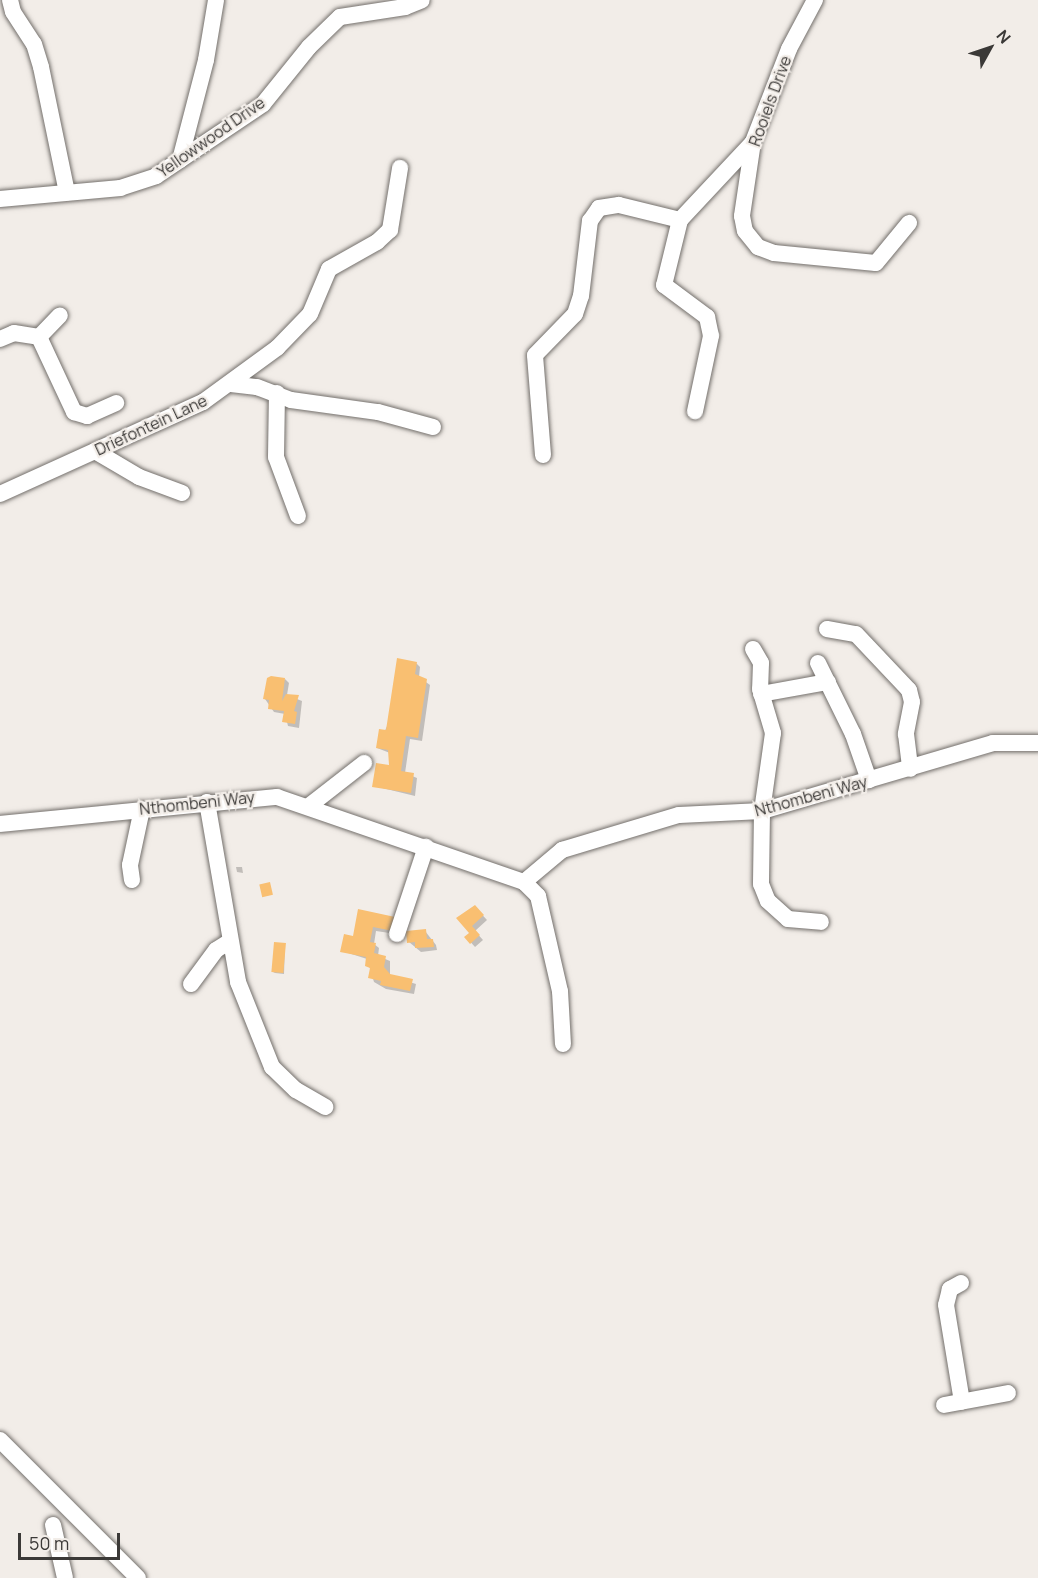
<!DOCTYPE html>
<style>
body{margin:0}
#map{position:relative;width:1038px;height:1578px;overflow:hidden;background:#f2ede8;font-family:Manrope,sans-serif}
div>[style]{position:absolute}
.shadow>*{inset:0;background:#0003}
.building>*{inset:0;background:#f9bf71;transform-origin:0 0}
.roads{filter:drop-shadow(0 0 2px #736f6b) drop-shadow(0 0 2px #736f6b)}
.minor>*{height:16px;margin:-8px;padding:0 8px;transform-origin:8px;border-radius:8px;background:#fff}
span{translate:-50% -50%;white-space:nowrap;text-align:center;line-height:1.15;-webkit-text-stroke:4.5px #f2ede8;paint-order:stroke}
.street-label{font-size:16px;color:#3b3937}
.north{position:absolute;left:960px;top:18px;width:60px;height:60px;-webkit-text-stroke:4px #f2ede8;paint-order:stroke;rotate:50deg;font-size:16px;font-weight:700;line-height:24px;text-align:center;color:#3b3937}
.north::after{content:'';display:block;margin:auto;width:21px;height:27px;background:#3b3937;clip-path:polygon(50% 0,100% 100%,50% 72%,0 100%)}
.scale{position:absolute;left:18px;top:1533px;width:102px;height:27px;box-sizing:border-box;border:3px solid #3b3937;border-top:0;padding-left:8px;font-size:18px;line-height:21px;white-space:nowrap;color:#3b3937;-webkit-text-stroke:4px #f2ede8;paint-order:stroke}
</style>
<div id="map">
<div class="shadow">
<div style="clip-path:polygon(416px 663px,420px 667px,419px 677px,430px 685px,422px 741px,410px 739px,405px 773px,417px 778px,415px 796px,374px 786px,391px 767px,390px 753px,377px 748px)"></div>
<div style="clip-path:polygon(285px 679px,289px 683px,287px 695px,302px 701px,299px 728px,288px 726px,285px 714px,274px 712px,265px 699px)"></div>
<div style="clip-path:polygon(236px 867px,242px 867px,243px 873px,237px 872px)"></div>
<div style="clip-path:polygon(475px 907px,487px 920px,475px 931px,483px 940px,475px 947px,466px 937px,471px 933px,458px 918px)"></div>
<div style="clip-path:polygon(359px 911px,396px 934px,376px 931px,374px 944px,379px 948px,378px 956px,390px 961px,390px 976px,416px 984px,414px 994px,386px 989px,374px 982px,367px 959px,342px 951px,354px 938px)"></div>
<div style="clip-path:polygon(425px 931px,436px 945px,437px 950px,421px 952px,409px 942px)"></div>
<div style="clip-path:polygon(285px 944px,284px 974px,275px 973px,273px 972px)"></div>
</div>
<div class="building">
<div style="clip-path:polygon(397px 658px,417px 662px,415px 674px,427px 679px,418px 738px,406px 736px,401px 771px,414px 773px,411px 793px,372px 787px,376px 763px,389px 765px,388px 750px,376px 748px,379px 729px,386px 730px)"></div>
<div style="clip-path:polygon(271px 676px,285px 678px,282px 701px,286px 694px,299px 695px,294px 711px,297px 712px,295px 724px,282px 722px,284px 711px,268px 709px,269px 700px,263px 699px,267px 678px)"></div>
<div style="left:270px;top:882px;width:13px;height:11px;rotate:77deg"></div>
<div style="clip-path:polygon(475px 905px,484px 915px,472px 926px,480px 935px,470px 944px,464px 937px,469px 933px,456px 918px)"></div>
<div style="clip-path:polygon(358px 909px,395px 917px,393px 931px,373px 927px,370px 942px,376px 943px,374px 953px,386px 956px,384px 967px,390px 974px,413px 979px,410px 991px,380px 985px,381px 981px,368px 978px,370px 968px,365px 966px,366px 957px,340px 952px,344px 934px,353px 936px)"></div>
<div style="clip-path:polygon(426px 929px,427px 939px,433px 939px,434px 947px,415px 948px,415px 942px,407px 943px,406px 931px)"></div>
<div style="left:274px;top:942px;width:12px;height:30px;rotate:5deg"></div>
</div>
<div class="roads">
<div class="minor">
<div style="left:10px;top:0;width:12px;rotate:76deg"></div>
<div style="left:13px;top:12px;width:38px;rotate:57deg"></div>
<div style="left:34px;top:44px;width:24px;rotate:73deg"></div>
<div style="left:41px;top:67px;width:128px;rotate:78.3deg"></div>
<div style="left:815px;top:0;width:55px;rotate:118deg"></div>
<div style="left:789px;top:49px;width:100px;rotate:111.2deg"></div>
<div style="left:753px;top:142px;width:75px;rotate:98.5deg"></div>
<div style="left:742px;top:216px;width:15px;rotate:79deg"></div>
<div style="left:745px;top:231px;width:21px;rotate:51deg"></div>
<div style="left:758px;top:247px;width:17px;rotate:21deg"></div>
<div style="left:774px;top:253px;width:102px;rotate:5.6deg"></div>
<div style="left:876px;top:263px;width:52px;rotate:-50.5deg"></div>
<div style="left:180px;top:160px;width:103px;rotate:-75.4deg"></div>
<div style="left:206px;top:60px;width:61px;rotate:-80.5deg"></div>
<div style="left:0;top:199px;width:121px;rotate:-5.2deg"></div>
<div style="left:120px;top:188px;width:38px;rotate:-18deg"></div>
<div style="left:156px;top:176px;width:129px;rotate:-33.9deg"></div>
<div style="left:263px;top:104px;width:73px;rotate:-51.1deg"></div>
<div style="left:309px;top:47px;width:43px;rotate:-44.1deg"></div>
<div style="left:340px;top:17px;width:66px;rotate:-8.7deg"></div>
<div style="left:405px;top:7px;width:18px;rotate:-22deg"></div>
<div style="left:680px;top:220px;width:67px;rotate:103.8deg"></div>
<div style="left:664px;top:285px;width:54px;rotate:36.7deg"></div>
<div style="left:707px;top:317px;width:19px;rotate:78deg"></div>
<div style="left:711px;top:336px;width:77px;rotate:102deg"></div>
<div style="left:39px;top:337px;width:83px;rotate:65deg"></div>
<div style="left:74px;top:412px;width:14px;rotate:17deg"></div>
<div style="left:87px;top:416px;width:32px;rotate:-24deg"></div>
<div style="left:0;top:339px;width:15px;rotate:-23deg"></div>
<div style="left:14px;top:333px;width:25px;rotate:9deg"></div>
<div style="left:39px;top:337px;width:30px;rotate:-46deg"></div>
<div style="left:231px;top:384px;width:26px;rotate:7deg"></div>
<div style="left:257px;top:387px;width:36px;rotate:21deg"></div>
<div style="left:291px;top:400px;width:88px;rotate:7.9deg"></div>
<div style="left:378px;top:412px;width:57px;rotate:15.3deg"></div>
<div style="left:277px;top:393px;width:64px;rotate:90.9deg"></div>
<div style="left:276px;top:457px;width:63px;rotate:69.6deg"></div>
<div style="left:95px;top:451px;width:51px;rotate:30.6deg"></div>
<div style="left:139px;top:477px;width:46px;rotate:20.4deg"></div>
<div style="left:543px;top:455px;width:100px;rotate:-94.6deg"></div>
<div style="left:535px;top:355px;width:57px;rotate:-45.7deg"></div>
<div style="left:575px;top:314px;width:19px;rotate:-72deg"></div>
<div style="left:581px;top:296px;width:76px;rotate:-83.2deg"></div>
<div style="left:590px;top:221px;width:16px;rotate:-55deg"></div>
<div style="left:599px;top:208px;width:20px;rotate:-9deg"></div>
<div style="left:619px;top:205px;width:63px;rotate:13.8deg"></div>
<div style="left:680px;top:220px;width:107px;rotate:-46.9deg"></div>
<div style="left:0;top:494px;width:223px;rotate:-24.4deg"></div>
<div style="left:203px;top:402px;width:92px;rotate:-36.1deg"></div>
<div style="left:277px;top:348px;width:47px;rotate:-45.9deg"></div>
<div style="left:310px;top:314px;width:49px;rotate:-67.1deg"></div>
<div style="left:329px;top:269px;width:55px;rotate:-29.4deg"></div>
<div style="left:377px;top:242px;width:18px;rotate:-43deg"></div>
<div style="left:390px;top:230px;width:63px;rotate:-80.8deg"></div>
<div style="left:827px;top:629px;width:29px;rotate:10deg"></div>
<div style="left:856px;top:634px;width:77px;rotate:46.6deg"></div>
<div style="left:909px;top:690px;width:12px;rotate:76deg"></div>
<div style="left:912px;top:702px;width:33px;rotate:101deg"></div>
<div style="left:906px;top:734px;width:35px;rotate:83deg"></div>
<div style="left:753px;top:649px;width:16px;rotate:60deg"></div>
<div style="left:761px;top:663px;width:26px;rotate:92deg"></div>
<div style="left:760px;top:689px;width:46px;rotate:73.5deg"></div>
<div style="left:773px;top:733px;width:79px;rotate:98deg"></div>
<div style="left:762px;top:811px;width:73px;rotate:90.8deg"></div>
<div style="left:761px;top:884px;width:18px;rotate:68deg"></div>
<div style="left:768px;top:901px;width:27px;rotate:42deg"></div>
<div style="left:788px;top:919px;width:33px;rotate:5deg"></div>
<div style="left:818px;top:663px;width:79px;rotate:63.8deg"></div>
<div style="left:853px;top:734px;width:49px;rotate:70.8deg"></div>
<div style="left:761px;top:694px;width:68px;rotate:-10.2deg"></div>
<div style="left:207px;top:802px;width:183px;rotate:80.2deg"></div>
<div style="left:238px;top:982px;width:92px;rotate:68.2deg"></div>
<div style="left:272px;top:1067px;width:33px;rotate:44deg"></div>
<div style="left:296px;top:1090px;width:34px;rotate:30deg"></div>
<div style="left:309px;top:806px;width:70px;rotate:-38deg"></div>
<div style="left:0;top:824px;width:278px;rotate:-5.6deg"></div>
<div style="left:277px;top:797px;width:261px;rotate:19deg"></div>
<div style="left:524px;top:882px;width:50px;rotate:-40.1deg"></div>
<div style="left:562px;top:850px;width:122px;rotate:-16.7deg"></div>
<div style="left:679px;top:815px;width:83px;rotate:-2.8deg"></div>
<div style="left:762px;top:811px;width:241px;rotate:-16.4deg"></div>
<div style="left:993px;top:743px;width:45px"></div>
<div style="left:132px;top:880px;width:15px;rotate:-98deg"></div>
<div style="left:130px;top:865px;width:57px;rotate:-77.9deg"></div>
<div style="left:524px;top:882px;width:20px;rotate:45deg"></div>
<div style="left:538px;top:896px;width:98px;rotate:77deg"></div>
<div style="left:560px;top:991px;width:53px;rotate:86.8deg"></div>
<div style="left:397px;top:934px;width:92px;rotate:-71.6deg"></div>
<div style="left:191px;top:984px;width:42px;rotate:-53.7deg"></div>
<div style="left:216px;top:950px;width:15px;rotate:-32deg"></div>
<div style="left:961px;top:1283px;width:13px;rotate:151deg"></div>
<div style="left:950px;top:1289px;width:16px;rotate:104deg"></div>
<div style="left:946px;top:1305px;width:98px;rotate:80.6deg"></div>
<div style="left:944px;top:1405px;width:65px;rotate:-10.6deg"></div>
<div style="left:0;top:1440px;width:195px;rotate:45deg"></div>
<div style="left:53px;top:1525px;width:54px;rotate:77.2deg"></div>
</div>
</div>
<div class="street-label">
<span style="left:770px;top:101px;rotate:-70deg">Rooiels Drive</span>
<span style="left:211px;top:137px;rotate:-35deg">Yellowwood Drive</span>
<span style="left:151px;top:425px;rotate:-25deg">Driefontein Lane</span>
<span style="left:811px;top:796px;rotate:-15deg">Nthombeni Way</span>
<span style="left:197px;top:803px;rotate:-6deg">Nthombeni Way</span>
</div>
<div class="north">N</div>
<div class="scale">50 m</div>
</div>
